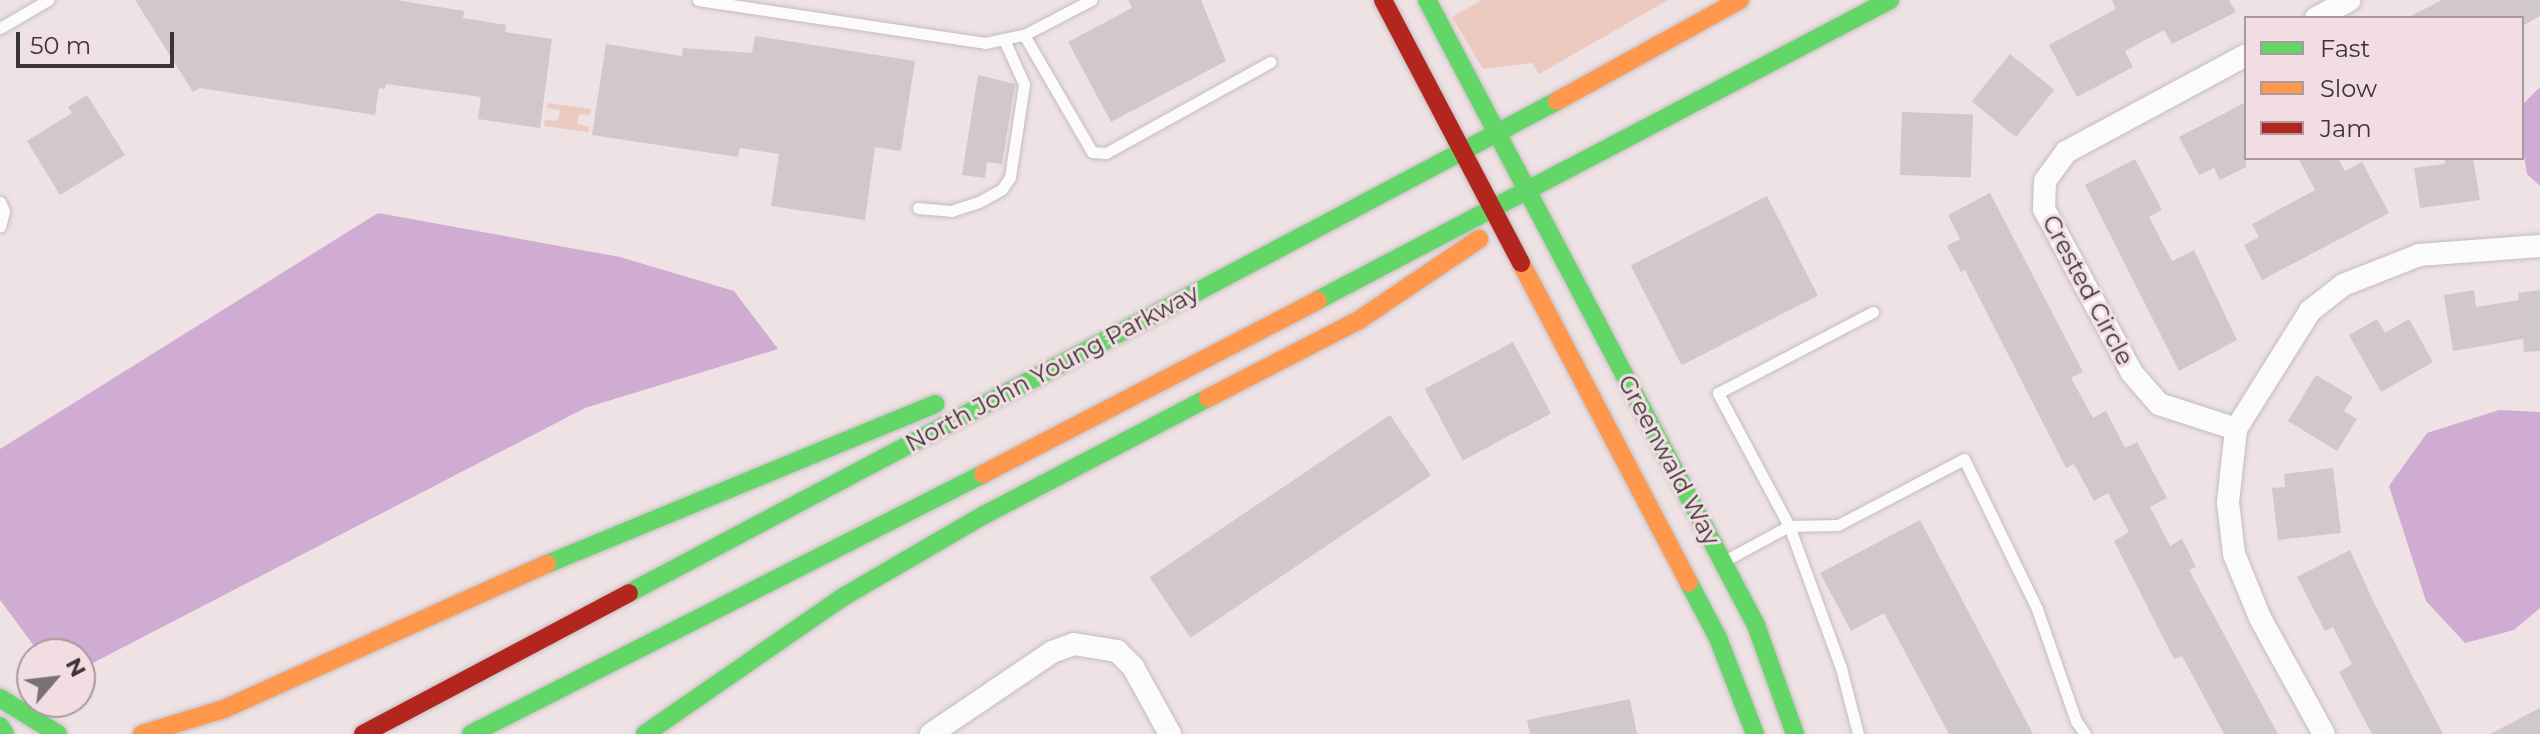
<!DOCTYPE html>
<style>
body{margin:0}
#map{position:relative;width:2540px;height:734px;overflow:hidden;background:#eee2e5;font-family:Montserrat,sans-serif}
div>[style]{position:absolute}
.green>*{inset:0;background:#eccac0}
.water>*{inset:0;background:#d0acd3}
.building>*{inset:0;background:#d0c8cb;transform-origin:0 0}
.roads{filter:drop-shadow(0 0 2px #c5bcbe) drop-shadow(0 0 2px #c5bcbe)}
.lane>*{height:11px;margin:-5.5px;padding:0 5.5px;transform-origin:5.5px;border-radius:5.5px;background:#fcfbfb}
.street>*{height:22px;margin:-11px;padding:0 11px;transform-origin:11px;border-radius:11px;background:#fcfbfb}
.fast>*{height:18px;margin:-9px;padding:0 9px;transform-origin:9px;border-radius:9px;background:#63d668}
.slow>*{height:18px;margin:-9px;padding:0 9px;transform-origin:9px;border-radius:9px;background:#ff974d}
.jam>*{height:18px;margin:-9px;padding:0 9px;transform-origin:9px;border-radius:9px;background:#b3261e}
span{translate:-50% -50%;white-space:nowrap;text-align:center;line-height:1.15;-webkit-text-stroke:6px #f2dee2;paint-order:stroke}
.street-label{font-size:24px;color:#3c3436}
.legend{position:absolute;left:2244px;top:16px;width:280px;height:144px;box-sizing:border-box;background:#f2dee2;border:2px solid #a99a9d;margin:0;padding:10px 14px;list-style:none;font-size:24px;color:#3c3436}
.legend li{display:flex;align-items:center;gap:16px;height:40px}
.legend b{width:40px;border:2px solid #a99a9d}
.north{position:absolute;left:16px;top:638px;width:80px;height:80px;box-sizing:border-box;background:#f2dee2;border:2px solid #a99a9d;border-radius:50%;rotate:62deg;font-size:22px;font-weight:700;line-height:32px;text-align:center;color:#3c3436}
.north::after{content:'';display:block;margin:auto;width:28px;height:36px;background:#7a7173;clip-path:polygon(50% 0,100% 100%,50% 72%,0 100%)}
.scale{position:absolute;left:16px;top:32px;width:158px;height:36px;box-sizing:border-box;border:4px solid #3c3436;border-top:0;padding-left:10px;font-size:24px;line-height:28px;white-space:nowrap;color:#3c3436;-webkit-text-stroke:6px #f2dee2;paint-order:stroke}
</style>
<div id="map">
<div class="green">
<div style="clip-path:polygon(1482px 0,1668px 0,1539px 74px,1532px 63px,1483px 69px,1452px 17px)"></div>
<div style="clip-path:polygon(548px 103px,591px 109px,590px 115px,579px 114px,577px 124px,589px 127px,588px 132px,544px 126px,545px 120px,558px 121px,560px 110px,547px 108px)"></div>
</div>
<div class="water">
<div style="clip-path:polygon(2540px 87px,2540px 186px,2527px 174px,2522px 142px,2523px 104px)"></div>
<div style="clip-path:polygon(378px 213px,620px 257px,734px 291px,778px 349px,585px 408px,85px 667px,80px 666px,80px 654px,40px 654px,0 600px,0 449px)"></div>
<div style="clip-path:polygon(2499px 410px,2540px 412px,2540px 608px,2514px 630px,2465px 643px,2426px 601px,2389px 486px,2427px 433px)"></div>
</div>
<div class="building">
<div style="clip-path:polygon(135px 0,396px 0,464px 11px,463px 18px,506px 25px,505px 32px,552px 39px,540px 128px,478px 119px,481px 97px,386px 84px,385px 89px,379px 88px,375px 115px,200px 88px,193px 92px)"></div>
<div style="clip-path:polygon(1128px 0,1201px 0,1226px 61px,1111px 122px,1068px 42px,1132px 8px)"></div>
<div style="clip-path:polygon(2112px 0,2229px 0,2236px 12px,2172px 44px,2164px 30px,2125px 51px,2133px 67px,2077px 97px,2049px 45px,2116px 9px)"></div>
<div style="clip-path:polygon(2442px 0,2540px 0,2540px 16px,2524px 25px,2522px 18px,2407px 18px)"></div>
<div style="clip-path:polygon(755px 36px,915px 61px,901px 151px,875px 147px,865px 220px,771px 206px,779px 154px,740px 148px,738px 157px,592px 135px,606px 44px,682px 56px,683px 48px,752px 53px)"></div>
<div style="left:2010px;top:54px;width:57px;height:61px;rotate:39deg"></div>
<div style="clip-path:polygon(978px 75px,1015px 84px,1002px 164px,987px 162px,985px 178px,962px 175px)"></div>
<div style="clip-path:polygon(87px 95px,125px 155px,60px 195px,27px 141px,72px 113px,68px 107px)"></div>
<div style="clip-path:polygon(2246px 102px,2246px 167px,2220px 180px,2214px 168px,2199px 175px,2179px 137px)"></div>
<div style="left:1902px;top:112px;width:71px;height:63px;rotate:2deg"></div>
<div style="clip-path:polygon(2298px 158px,2338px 158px,2345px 171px,2362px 162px,2389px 213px,2262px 280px,2244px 245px,2259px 237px,2252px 224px,2315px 190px)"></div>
<div style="clip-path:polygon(2445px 158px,2473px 158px,2480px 200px,2420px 208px,2414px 168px,2445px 164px)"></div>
<div style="clip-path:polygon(2135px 159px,2162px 210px,2149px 217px,2172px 261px,2194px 250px,2237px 340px,2179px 371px,2085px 185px)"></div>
<div style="clip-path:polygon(1990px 193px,2083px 372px,2071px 378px,2093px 418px,2106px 411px,2125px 448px,2137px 442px,2167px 498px,2150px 507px,2170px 546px,2182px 539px,2196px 567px,2189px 570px,2278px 734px,2224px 734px,2182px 656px,2174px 659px,2114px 541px,2129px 532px,2108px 493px,2094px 501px,2074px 464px,2066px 468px,1965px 270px,1961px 272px,1947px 246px,1960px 239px,1948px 215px)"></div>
<div style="left:1767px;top:196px;width:112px;height:153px;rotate:63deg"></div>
<div style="clip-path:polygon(2474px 290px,2476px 307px,2519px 300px,2518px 293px,2540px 290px,2540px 351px,2524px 352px,2523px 339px,2453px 351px,2444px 295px)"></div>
<div style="clip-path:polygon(2377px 319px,2385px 333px,2409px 319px,2433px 362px,2381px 392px,2349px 335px)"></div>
<div style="left:1513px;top:342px;width:81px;height:100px;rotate:62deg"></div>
<div style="clip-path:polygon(2316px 375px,2353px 397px,2344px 411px,2357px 419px,2337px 451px,2288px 421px)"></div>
<div style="left:1390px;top:415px;width:73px;height:290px;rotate:56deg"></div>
<div style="clip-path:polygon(2333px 468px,2341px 533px,2278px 540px,2272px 488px,2285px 487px,2284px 474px)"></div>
<div style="clip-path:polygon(1920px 520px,2033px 734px,1949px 734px,1884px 613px,1851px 631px,1820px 573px)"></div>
<div style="clip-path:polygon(2350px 550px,2375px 605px,2443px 734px,2372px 734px,2339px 672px,2352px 664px,2333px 627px,2325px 631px,2297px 577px)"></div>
<div style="clip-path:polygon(1630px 699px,1637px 734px,1530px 734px,1527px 720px)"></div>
<div style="clip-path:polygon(2540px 708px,2540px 734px,2490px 734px)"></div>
</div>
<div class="roads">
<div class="lane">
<div style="left:698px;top:0;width:290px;rotate:8.5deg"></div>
<div style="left:985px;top:43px;width:40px;rotate:-12deg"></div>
<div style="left:1024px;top:35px;width:76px;rotate:-27.6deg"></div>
<div style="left:0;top:28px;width:56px;rotate:-30.3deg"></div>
<div style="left:1024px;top:35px;width:135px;rotate:59.8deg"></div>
<div style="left:1092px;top:152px;width:14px;rotate:4deg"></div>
<div style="left:1106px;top:153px;width:188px;rotate:-29deg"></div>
<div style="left:0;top:202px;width:10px;rotate:66deg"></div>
<div style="left:4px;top:211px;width:16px;rotate:104deg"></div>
<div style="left:918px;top:208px;width:33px;rotate:5deg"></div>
<div style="left:951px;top:211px;width:29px;rotate:-18deg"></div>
<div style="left:979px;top:202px;width:26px;rotate:-29deg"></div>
<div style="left:1002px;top:189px;width:14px;rotate:-56deg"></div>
<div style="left:1010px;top:177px;width:94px;rotate:-81.4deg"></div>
<div style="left:1024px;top:84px;width:46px;rotate:-114.3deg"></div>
<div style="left:1726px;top:560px;width:72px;rotate:-28.4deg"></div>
<div style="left:1789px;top:526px;width:49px;rotate:-1.2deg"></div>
<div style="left:1838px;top:525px;width:142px;rotate:-27.6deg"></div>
<div style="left:1964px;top:459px;width:167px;rotate:64deg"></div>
<div style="left:2037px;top:609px;width:119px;rotate:70.8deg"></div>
<div style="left:2076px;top:721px;width:16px;rotate:55deg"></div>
<div style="left:1858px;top:734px;width:68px;rotate:-104.4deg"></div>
<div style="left:1841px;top:668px;width:151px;rotate:-110.1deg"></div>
<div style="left:1789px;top:526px;width:151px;rotate:-118.1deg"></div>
<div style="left:1718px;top:393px;width:175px;rotate:-27.6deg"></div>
</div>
<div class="street">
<div style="left:2316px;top:18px;width:38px;rotate:-28deg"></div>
<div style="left:2236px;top:429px;width:81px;rotate:-162deg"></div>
<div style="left:2159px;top:404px;width:41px;rotate:-131.1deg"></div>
<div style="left:2132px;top:373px;width:186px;rotate:-118.2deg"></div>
<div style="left:2044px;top:209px;width:28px;rotate:-88deg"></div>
<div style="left:2045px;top:181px;width:36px;rotate:-54deg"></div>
<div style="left:2066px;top:152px;width:204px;rotate:-28.3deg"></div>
<div style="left:931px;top:734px;width:146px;rotate:-34.1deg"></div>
<div style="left:1052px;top:652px;width:23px;rotate:-20deg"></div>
<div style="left:1074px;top:644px;width:44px;rotate:9.2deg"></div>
<div style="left:1117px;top:651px;width:23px;rotate:45deg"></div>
<div style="left:1133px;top:667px;width:77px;rotate:61.1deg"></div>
<div style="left:2324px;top:734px;width:132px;rotate:-118.9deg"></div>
<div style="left:2260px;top:618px;width:69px;rotate:-112.1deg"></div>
<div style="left:2234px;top:554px;width:52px;rotate:-96.6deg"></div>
<div style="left:2228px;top:502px;width:73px;rotate:-83.7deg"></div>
<div style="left:2236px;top:429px;width:139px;rotate:-57.9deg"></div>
<div style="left:2310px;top:311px;width:42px;rotate:-38.2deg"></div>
<div style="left:2343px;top:285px;width:82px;rotate:-21.5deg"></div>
<div style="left:2419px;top:255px;width:121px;rotate:-4.3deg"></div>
</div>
<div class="fast">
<div style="left:1427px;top:0;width:706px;rotate:62.24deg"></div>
<div style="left:1756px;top:625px;width:116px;rotate:70.3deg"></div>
<div style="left:1318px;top:300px;width:646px;rotate:-27.68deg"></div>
<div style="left:547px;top:564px;width:420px;rotate:-22.4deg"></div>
<div style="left:1689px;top:583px;width:62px;rotate:62.2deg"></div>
<div style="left:1718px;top:638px;width:103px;rotate:68.9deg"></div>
<div style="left:629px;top:593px;width:1050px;rotate:-27.93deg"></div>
<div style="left:0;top:698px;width:68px;rotate:31.8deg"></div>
<div style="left:0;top:726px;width:9px;rotate:58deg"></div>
<div style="left:471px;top:734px;width:574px;rotate:-26.92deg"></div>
<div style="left:645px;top:734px;width:241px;rotate:-34.7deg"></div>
<div style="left:843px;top:597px;width:163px;rotate:-30.2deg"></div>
<div style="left:984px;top:515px;width:253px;rotate:-27.6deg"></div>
</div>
<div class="slow">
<div style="left:1557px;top:101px;width:209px;rotate:-28.9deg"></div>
<div style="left:1521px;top:263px;width:361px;rotate:62.3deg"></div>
<div style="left:1208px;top:398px;width:170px;rotate:-27.3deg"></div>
<div style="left:1359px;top:320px;width:145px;rotate:-34deg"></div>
<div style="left:983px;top:474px;width:377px;rotate:-27.4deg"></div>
<div style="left:142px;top:734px;width:86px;rotate:-17deg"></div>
<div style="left:224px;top:709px;width:354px;rotate:-24.2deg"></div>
</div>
<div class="jam">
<div style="left:1383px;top:0;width:297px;rotate:62.3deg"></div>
<div style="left:363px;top:734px;width:301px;rotate:-27.9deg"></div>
</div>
</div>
<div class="street-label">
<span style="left:2088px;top:290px;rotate:62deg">Crested Circle</span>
<span style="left:1052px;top:368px;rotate:-28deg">North John Young Parkway</span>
<span style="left:1669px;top:460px;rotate:62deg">Greenwald Way</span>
</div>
<ul class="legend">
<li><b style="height:10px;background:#63d668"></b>Fast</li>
<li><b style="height:10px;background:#ff974d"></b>Slow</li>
<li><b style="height:10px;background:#b3261e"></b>Jam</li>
</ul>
<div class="north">N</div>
<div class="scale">50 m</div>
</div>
